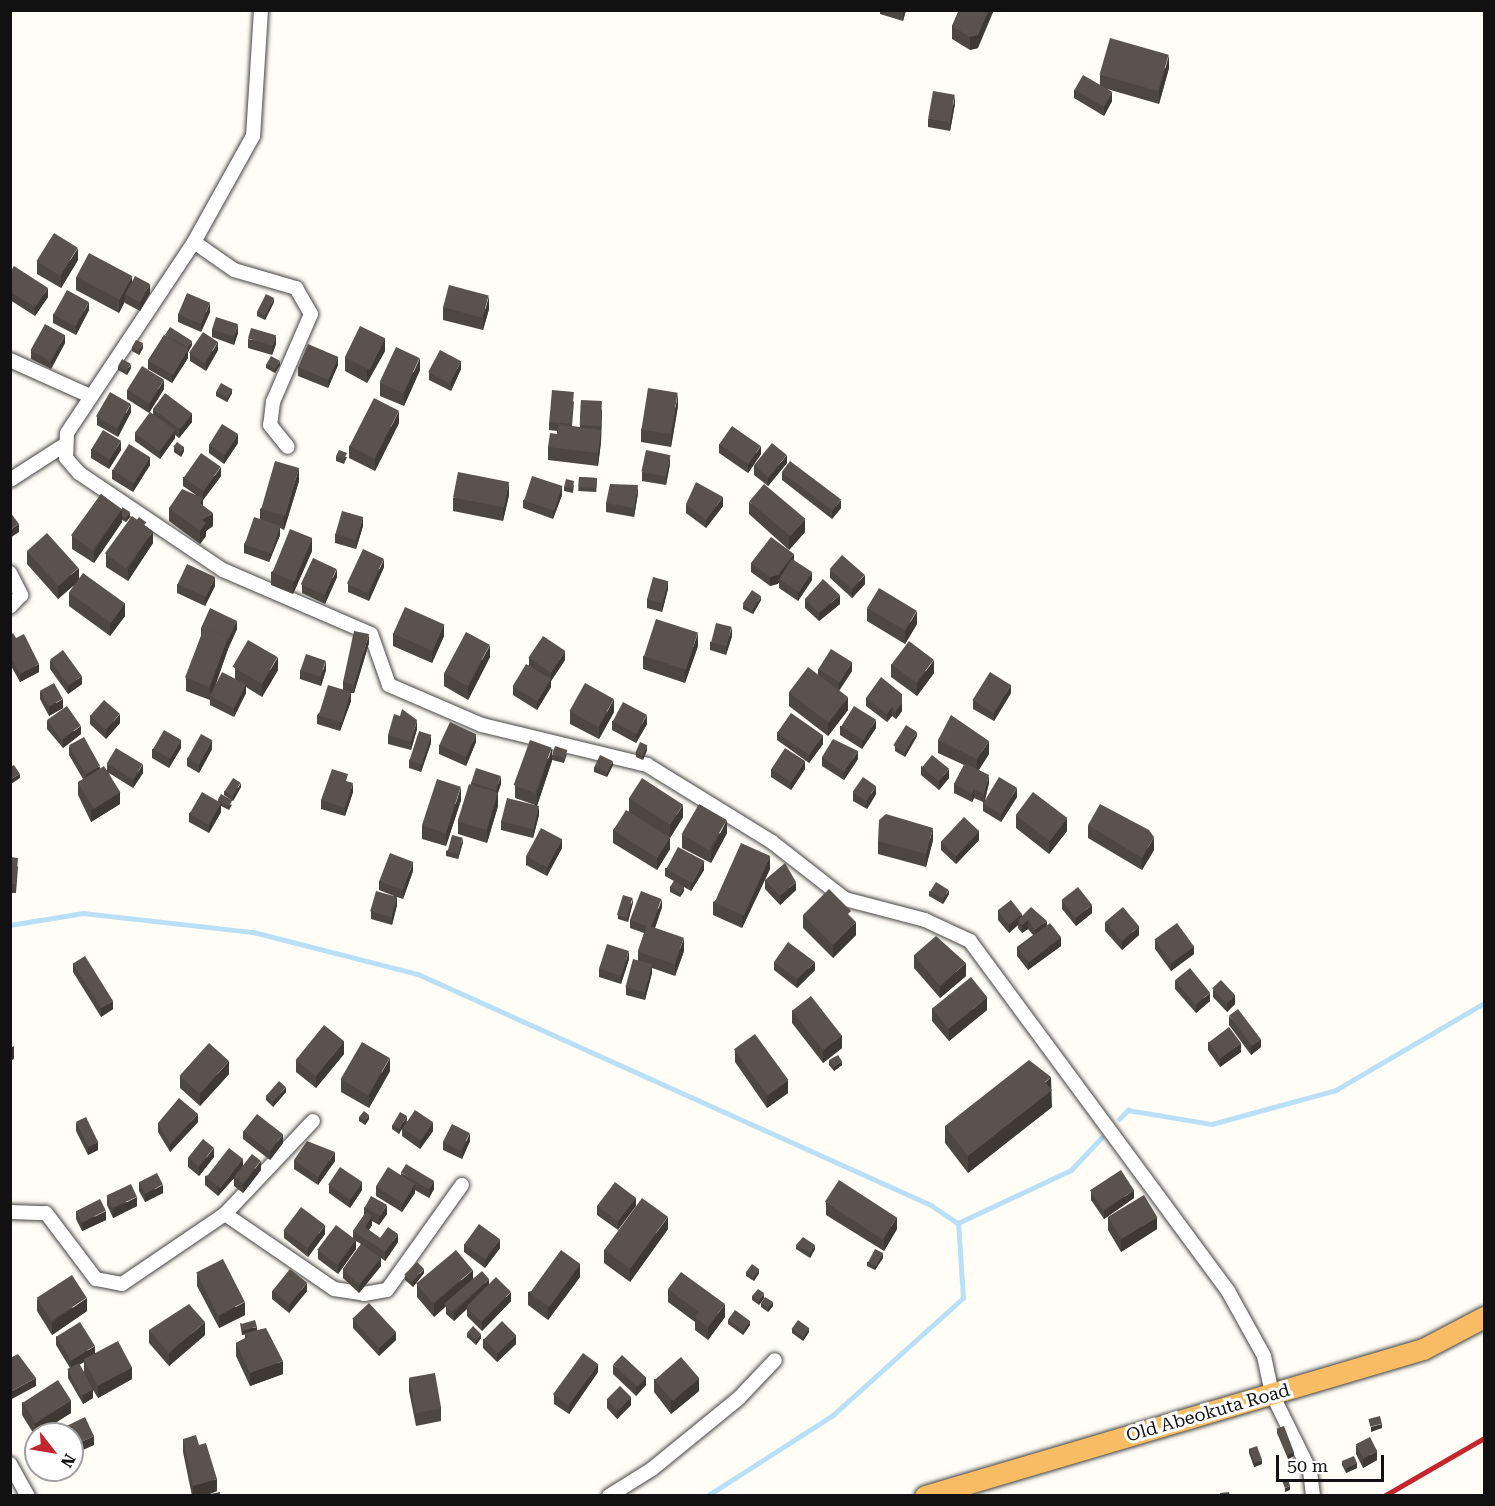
<!DOCTYPE html>
<style>
body{margin:0}
#map{position:relative;width:1495px;height:1506px;overflow:hidden;background:#fffdf5;font-family:"Roboto Serif",serif}
div>[style]{position:absolute}
.stream>*{height:4.5px;margin:-2.25px;padding:0 2.25px;transform-origin:2.25px;border-radius:2.25px;background:#b9e0f7}
.roads{filter:drop-shadow(0 0 2px #444) drop-shadow(0 0 2px #444)}
.minor>*{height:14px;margin:-7px;padding:0 7px;transform-origin:7px;border-radius:7px;background:#fff}
.trunk>*{height:21px;margin:-10.5px;padding:0 10.5px;transform-origin:10.5px;border-radius:10.5px;background:#f7bc64}
.rail>*{height:4.5px;margin:-2.25px;padding:0 2.25px;transform-origin:2.25px;border-radius:2.25px;background:#c4262e}
.wall>*{inset:0;background:#4d4742;transform-origin:0 0}
.shaded-wall>*{inset:0;background:#3f3936}
.building>*{inset:0;background:#5a524d;transform-origin:0 0}
span{translate:-50% -50%;white-space:nowrap;text-align:center;line-height:1.15;-webkit-text-stroke:6px #fff;paint-order:stroke}
.street-label{font-size:18px;color:#111}
.frame{position:absolute;inset:0;border:12px solid #111;pointer-events:none}
.north{position:absolute;left:24px;top:1422px;width:60px;height:60px;box-sizing:border-box;background:#fff;border:2px solid #a0a0a0;border-radius:50%;rotate:121deg;font-size:16px;font-weight:700;line-height:24px;text-align:center;color:#111}
.north::after{content:'';display:block;margin:auto;width:21px;height:27px;background:#c4262e;clip-path:polygon(50% 0,100% 100%,50% 72%,0 100%)}
.scale{position:absolute;left:1276px;top:1455px;width:108px;height:27px;box-sizing:border-box;border:3px solid #111;border-top:0;padding-left:8px;font-size:18px;line-height:21px;white-space:nowrap;color:#111;-webkit-text-stroke:4px #fff;paint-order:stroke}
</style>
<div id="map">
<div class="stream">
<div style="left:10px;top:925px;width:74px;rotate:-9.3deg"></div>
<div style="left:83px;top:913px;width:171px;rotate:6.4deg"></div>
<div style="left:253px;top:932px;width:170px;rotate:14.3deg"></div>
<div style="left:418px;top:974px;width:563px;rotate:24.24deg"></div>
<div style="left:931px;top:1205px;width:32px;rotate:34deg"></div>
<div style="left:1119px;top:1119px;width:13px;rotate:-45deg"></div>
<div style="left:1128px;top:1110px;width:85px;rotate:9.5deg"></div>
<div style="left:1212px;top:1124px;width:129px;rotate:-15.3deg"></div>
<div style="left:1336px;top:1090px;width:172px;rotate:-30.4deg"></div>
<div style="left:707px;top:1496px;width:150px;rotate:-32.7deg"></div>
<div style="left:833px;top:1415px;width:175px;rotate:-42deg"></div>
<div style="left:963px;top:1298px;width:75px;rotate:-93.8deg"></div>
<div style="left:958px;top:1223px;width:125px;rotate:-25.1deg"></div>
<div style="left:1071px;top:1170px;width:44px;rotate:-46.8deg"></div>
</div>
<div class="roads">
<div class="minor">
<div style="left:261px;top:10px;width:126px;rotate:93.6deg"></div>
<div style="left:253px;top:136px;width:121px;rotate:119.1deg"></div>
<div style="left:194px;top:242px;width:229px;rotate:123.6deg"></div>
<div style="left:67px;top:433px;width:25px;rotate:92deg"></div>
<div style="left:66px;top:458px;width:20px;rotate:49deg"></div>
<div style="left:79px;top:473px;width:174px;rotate:34deg"></div>
<div style="left:223px;top:570px;width:161px;rotate:23.4deg"></div>
<div style="left:371px;top:634px;width:54px;rotate:70.6deg"></div>
<div style="left:389px;top:685px;width:101px;rotate:23.3deg"></div>
<div style="left:482px;top:725px;width:170px;rotate:13.6deg"></div>
<div style="left:647px;top:765px;width:147px;rotate:31.6deg"></div>
<div style="left:772px;top:842px;width:93px;rotate:38deg"></div>
<div style="left:845px;top:899px;width:83px;rotate:14.7deg"></div>
<div style="left:925px;top:920px;width:50px;rotate:25deg"></div>
<div style="left:970px;top:941px;width:435px;rotate:53.6deg"></div>
<div style="left:1228px;top:1291px;width:74px;rotate:61deg"></div>
<div style="left:1264px;top:1356px;width:39px;rotate:78deg"></div>
<div style="left:1272px;top:1394px;width:86px;rotate:63.7deg"></div>
<div style="left:1310px;top:1471px;width:25px;rotate:83deg"></div>
<div style="left:194px;top:242px;width:49px;rotate:35deg"></div>
<div style="left:234px;top:270px;width:65px;rotate:16.2deg"></div>
<div style="left:296px;top:288px;width:30px;rotate:60deg"></div>
<div style="left:311px;top:314px;width:96px;rotate:113.4deg"></div>
<div style="left:273px;top:402px;width:23px;rotate:97deg"></div>
<div style="left:270px;top:425px;width:28px;rotate:51deg"></div>
<div style="left:10px;top:360px;width:88px;rotate:24.2deg"></div>
<div style="left:10px;top:480px;width:63px;rotate:-32.7deg"></div>
<div style="left:10px;top:573px;width:25px;rotate:63deg"></div>
<div style="left:21px;top:595px;width:16px;rotate:133deg"></div>
<div style="left:10px;top:1212px;width:36px;rotate:2deg"></div>
<div style="left:46px;top:1213px;width:83px;rotate:52.9deg"></div>
<div style="left:96px;top:1279px;width:26px;rotate:11deg"></div>
<div style="left:122px;top:1284px;width:125px;rotate:-34.2deg"></div>
<div style="left:225px;top:1214px;width:128px;rotate:-46.6deg"></div>
<div style="left:225px;top:1214px;width:132px;rotate:34.5deg"></div>
<div style="left:334px;top:1289px;width:30px;rotate:9deg"></div>
<div style="left:364px;top:1294px;width:23px;rotate:-10deg"></div>
<div style="left:387px;top:1290px;width:129px;rotate:-54.5deg"></div>
<div style="left:10px;top:1464px;width:37px;rotate:61deg"></div>
<div style="left:609px;top:1496px;width:51px;rotate:-32.1deg"></div>
<div style="left:652px;top:1469px;width:112px;rotate:-39.2deg"></div>
<div style="left:739px;top:1398px;width:52px;rotate:-46.5deg"></div>
</div>
<div class="trunk">
<div style="left:925px;top:1496px;width:519px;rotate:-16.45deg"></div>
<div style="left:1423px;top:1349px;width:69px;rotate:-27.7deg"></div>
</div>
</div>
<div class="rail">
<div style="left:1384px;top:1496px;width:116px;rotate:-30.1deg"></div>
</div>
<div class="wall">
<div style="clip-path:polygon(880px 10px,906px 10px,903px 21px,880px 14px)"></div>
<div style="clip-path:polygon(959px 10px,978px 48px,970px 50px,952px 39px,952px 26px)"></div>
<div style="clip-path:polygon(1169px 68px,1159px 104px,1107px 89px,1112px 101px,1104px 116px,1074px 98px,1074px 90px,1100px 85px,1100px 75px)"></div>
<div style="clip-path:polygon(955px 104px,950px 131px,928px 127px,928px 119px)"></div>
<div style="clip-path:polygon(78px 260px,61px 288px,37px 274px,37px 261px)"></div>
<div style="clip-path:polygon(10px 272px,48px 297px,35px 316px,10px 300px)"></div>
<div style="clip-path:polygon(76px 277px,132px 282px,150px 293px,140px 311px,125px 303px,125px 301px,119px 313px,76px 290px)"></div>
<div style="clip-path:polygon(274px 302px,265px 320px,257px 316px,257px 312px)"></div>
<div style="clip-path:polygon(443px 307px,489px 309px,483px 330px,443px 320px)"></div>
<div style="clip-path:polygon(89px 310px,76px 335px,53px 323px,53px 314px)"></div>
<div style="clip-path:polygon(210px 312px,201px 332px,178px 322px,178px 314px)"></div>
<div style="clip-path:polygon(212px 329px,238px 333px,234px 345px,212px 337px)"></div>
<div style="clip-path:polygon(164px 335px,192px 345px,188px 352px,188px 358px,172px 383px,148px 369px,148px 360px)"></div>
<div style="clip-path:polygon(248px 339px,276px 344px,272px 355px,248px 348px)"></div>
<div style="clip-path:polygon(65px 343px,51px 369px,31px 359px,31px 350px)"></div>
<div style="clip-path:polygon(132px 347px,143px 348px,139px 355px,132px 351px)"></div>
<div style="clip-path:polygon(218px 350px,206px 371px,190px 361px,190px 353px)"></div>
<div style="clip-path:polygon(385px 351px,367px 383px,345px 371px,345px 358px)"></div>
<div style="clip-path:polygon(266px 364px,280px 365px,275px 373px,266px 368px)"></div>
<div style="clip-path:polygon(338px 365px,328px 388px,298px 376px,298px 367px)"></div>
<div style="clip-path:polygon(118px 366px,131px 368px,127px 375px,118px 370px)"></div>
<div style="clip-path:polygon(461px 369px,451px 391px,429px 380px,429px 372px)"></div>
<div style="clip-path:polygon(420px 370px,404px 406px,380px 396px,380px 383px)"></div>
<div style="clip-path:polygon(164px 389px,149px 413px,127px 399px,127px 390px)"></div>
<div style="clip-path:polygon(216px 392px,232px 393px,227px 402px,216px 396px)"></div>
<div style="clip-path:polygon(581px 400px,602px 410px,601px 442px,598px 466px,548px 460px,548px 447px,557px 434px,557px 431px,549px 430px,549px 422px,574px 401px,572px 426px,580px 427px)"></div>
<div style="clip-path:polygon(678px 406px,671px 447px,641px 442px,641px 429px)"></div>
<div style="clip-path:polygon(153px 409px,192px 422px,179px 438px,175px 435px,175px 438px,160px 459px,135px 441px,135px 433px,153px 414px)"></div>
<div style="clip-path:polygon(131px 412px,118px 437px,97px 425px,97px 417px)"></div>
<div style="clip-path:polygon(399px 423px,375px 471px,349px 458px,349px 446px)"></div>
<div style="clip-path:polygon(238px 443px,224px 464px,209px 453px,209px 445px)"></div>
<div style="clip-path:polygon(719px 444px,761px 454px,748px 473px,719px 453px)"></div>
<div style="clip-path:polygon(174px 447px,184px 451px,181px 457px,174px 452px)"></div>
<div style="clip-path:polygon(91px 449px,121px 450px,109px 469px,91px 458px)"></div>
<div style="clip-path:polygon(336px 456px,347px 457px,344px 464px,336px 461px)"></div>
<div style="clip-path:polygon(787px 463px,768px 486px,754px 475px,754px 466px)"></div>
<div style="clip-path:polygon(670px 464px,666px 485px,642px 481px,642px 472px)"></div>
<div style="clip-path:polygon(150px 465px,133px 492px,112px 479px,112px 470px)"></div>
<div style="clip-path:polygon(782px 472px,841px 508px,832px 519px,782px 480px)"></div>
<div style="clip-path:polygon(221px 476px,203px 500px,203px 506px,213px 526px,206px 531px,206px 536px,200px 544px,169px 521px,169px 508px,196px 495px,183px 486px,183px 477px)"></div>
<div style="left:579px;top:477px;width:18px;height:14px;rotate:3deg"></div>
<div style="clip-path:polygon(299px 481px,284px 530px,280px 528px,280px 535px,269px 562px,244px 553px,244px 544px,260px 519px,260px 509px)"></div>
<div style="clip-path:polygon(574px 485px,573px 493px,564px 491px,564px 487px)"></div>
<div style="clip-path:polygon(638px 493px,634px 517px,606px 512px,606px 503px)"></div>
<div style="clip-path:polygon(101px 494px,130px 517px,126px 522px,122px 520px,122px 522px,94px 563px,72px 549px,72px 536px)"></div>
<div style="clip-path:polygon(509px 495px,503px 521px,453px 511px,453px 498px)"></div>
<div style="clip-path:polygon(562px 495px,553px 519px,523px 508px,523px 500px)"></div>
<div style="clip-path:polygon(749px 502px,805px 532px,789px 550px,749px 514px)"></div>
<div style="clip-path:polygon(686px 504px,723px 506px,706px 528px,686px 513px)"></div>
<div style="clip-path:polygon(146px 526px,153px 543px,128px 581px,106px 567px,106px 554px)"></div>
<div style="clip-path:polygon(363px 526px,356px 549px,335px 543px,335px 534px)"></div>
<div style="clip-path:polygon(27px 551px,79px 579px,125px 616px,110px 636px,69px 606px,69px 593px,75px 584px,58px 599px,27px 564px)"></div>
<div style="clip-path:polygon(312px 551px,293px 594px,271px 585px,271px 572px)"></div>
<div style="clip-path:polygon(794px 560px,812px 580px,798px 601px,779px 588px,779px 583px,770px 586px,751px 572px,751px 563px)"></div>
<div style="clip-path:polygon(384px 567px,369px 601px,348px 592px,348px 584px)"></div>
<div style="clip-path:polygon(830px 570px,865px 584px,852px 598px,830px 578px)"></div>
<div style="clip-path:polygon(337px 577px,325px 604px,302px 593px,302px 585px)"></div>
<div style="clip-path:polygon(177px 584px,215px 586px,205px 606px,177px 593px)"></div>
<div style="clip-path:polygon(668px 589px,662px 612px,647px 608px,647px 599px)"></div>
<div style="clip-path:polygon(805px 599px,840px 604px,819px 621px,805px 608px)"></div>
<div style="clip-path:polygon(761px 600px,753px 614px,743px 609px,743px 605px)"></div>
<div style="clip-path:polygon(867px 608px,917px 624px,905px 644px,867px 621px)"></div>
<div style="clip-path:polygon(201px 628px,237px 629px,228px 649px,216px 684px,235px 679px,235px 668px,278px 670px,262px 697px,246px 687px,246px 693px,234px 717px,210px 705px,210px 700px,186px 691px,186px 678px,201px 636px)"></div>
<div style="clip-path:polygon(393px 633px,444px 636px,432px 663px,393px 646px)"></div>
<div style="clip-path:polygon(10px 636px,16px 638px,39px 672px,20px 682px,10px 664px)"></div>
<div style="clip-path:polygon(732px 636px,726px 655px,710px 650px,710px 642px)"></div>
<div style="clip-path:polygon(369px 643px,354px 693px,351px 693px,351px 701px,340px 731px,317px 724px,317px 715px,343px 690px,343px 682px)"></div>
<div style="clip-path:polygon(698px 646px,685px 683px,643px 669px,643px 656px)"></div>
<div style="clip-path:polygon(490px 657px,468px 700px,444px 686px,444px 673px)"></div>
<div style="clip-path:polygon(529px 658px,565px 660px,551px 681px,551px 687px,537px 710px,513px 695px,513px 687px,529px 665px)"></div>
<div style="clip-path:polygon(50px 660px,82px 684px,68px 694px,50px 669px)"></div>
<div style="clip-path:polygon(891px 664px,934px 673px,917px 696px,891px 677px)"></div>
<div style="clip-path:polygon(818px 669px,852px 671px,839px 690px,848px 710px,828px 736px,789px 706px,789px 693px,818px 675px)"></div>
<div style="clip-path:polygon(300px 670px,326px 670px,321px 686px,300px 679px)"></div>
<div style="clip-path:polygon(40px 691px,63px 708px,49px 716px,40px 699px)"></div>
<div style="clip-path:polygon(1011px 693px,994px 721px,973px 709px,973px 700px)"></div>
<div style="clip-path:polygon(866px 698px,902px 702px,902px 711px,896px 719px,892px 716px,887px 722px,866px 706px)"></div>
<div style="clip-path:polygon(570px 711px,614px 712px,599px 739px,570px 724px)"></div>
<div style="clip-path:polygon(90px 715px,120px 723px,106px 739px,90px 724px)"></div>
<div style="clip-path:polygon(47px 720px,81px 734px,63px 748px,47px 729px)"></div>
<div style="clip-path:polygon(612px 721px,647px 724px,636px 743px,612px 730px)"></div>
<div style="clip-path:polygon(840px 726px,876px 728px,862px 749px,840px 735px)"></div>
<div style="clip-path:polygon(417px 729px,411px 750px,388px 744px,388px 735px)"></div>
<div style="clip-path:polygon(777px 732px,823px 744px,809px 763px,777px 740px)"></div>
<div style="clip-path:polygon(917px 736px,905px 757px,895px 751px,895px 746px)"></div>
<div style="clip-path:polygon(938px 740px,989px 754px,979px 770px,989px 783px,985px 800px,1017px 797px,1001px 822px,983px 811px,983px 802px,974px 798px,972px 802px,954px 793px,954px 784px,964px 765px,938px 753px)"></div>
<div style="clip-path:polygon(476px 742px,466px 766px,439px 754px,439px 745px)"></div>
<div style="clip-path:polygon(431px 743px,421px 772px,409px 768px,409px 760px)"></div>
<div style="clip-path:polygon(69px 746px,100px 769px,107px 770px,107px 764px,143px 773px,133px 788px,109px 773px,120px 804px,91px 822px,78px 795px,78px 782px,83px 779px,69px 755px)"></div>
<div style="clip-path:polygon(181px 748px,169px 768px,152px 758px,152px 749px)"></div>
<div style="clip-path:polygon(212px 749px,199px 773px,187px 766px,187px 758px)"></div>
<div style="clip-path:polygon(647px 750px,643px 760px,636px 757px,636px 753px)"></div>
<div style="clip-path:polygon(567px 754px,564px 763px,552px 760px,537px 806px,539px 815px,533px 838px,501px 830px,501px 821px,535px 805px,515px 798px,515px 786px,552px 755px)"></div>
<div style="clip-path:polygon(822px 757px,858px 759px,844px 780px,822px 766px)"></div>
<div style="clip-path:polygon(613px 765px,607px 777px,594px 772px,594px 767px)"></div>
<div style="clip-path:polygon(921px 766px,949px 778px,939px 790px,921px 775px)"></div>
<div style="clip-path:polygon(771px 769px,805px 769px,791px 790px,771px 777px)"></div>
<div style="clip-path:polygon(348px 782px,353px 792px,345px 816px,321px 809px,321px 800px)"></div>
<div style="clip-path:polygon(471px 782px,501px 784px,498px 793px,498px 806px,487px 843px,458px 834px,458px 821px,471px 785px)"></div>
<div style="clip-path:polygon(241px 787px,233px 801px,224px 795px,224px 791px)"></div>
<div style="clip-path:polygon(853px 792px,876px 794px,867px 809px,853px 801px)"></div>
<div style="clip-path:polygon(629px 798px,683px 817px,670px 838px,670px 849px,657px 870px,613px 843px,613px 830px,629px 811px)"></div>
<div style="clip-path:polygon(218px 800px,232px 805px,229px 810px,221px 806px,221px 812px,209px 833px,189px 822px,189px 813px,218px 801px)"></div>
<div style="clip-path:polygon(461px 800px,446px 846px,422px 839px,422px 826px)"></div>
<div style="clip-path:polygon(1016px 815px,1067px 831px,1049px 854px,1016px 828px)"></div>
<div style="clip-path:polygon(1088px 825px,1154px 850px,1142px 870px,1088px 838px)"></div>
<div style="clip-path:polygon(727px 833px,711px 863px,682px 848px,682px 835px)"></div>
<div style="clip-path:polygon(933px 840px,926px 867px,878px 854px,878px 841px)"></div>
<div style="clip-path:polygon(979px 840px,956px 864px,941px 850px,941px 842px)"></div>
<div style="clip-path:polygon(463px 842px,458px 859px,446px 856px,446px 851px)"></div>
<div style="clip-path:polygon(562px 848px,547px 876px,526px 865px,526px 856px)"></div>
<div style="clip-path:polygon(10px 857px,18px 867px,16px 893px,10px 893px)"></div>
<div style="clip-path:polygon(665px 868px,704px 870px,691px 891px,684px 887px,684px 891px,680px 897px,670px 892px,670px 887px,674px 881px,665px 876px)"></div>
<div style="clip-path:polygon(770px 869px,742px 928px,713px 915px,713px 902px)"></div>
<div style="clip-path:polygon(413px 871px,403px 899px,397px 897px,397px 905px,392px 925px,371px 919px,371px 911px,394px 896px,379px 890px,379px 881px)"></div>
<div style="clip-path:polygon(765px 880px,796px 890px,780px 905px,765px 889px)"></div>
<div style="clip-path:polygon(929px 891px,949px 894px,943px 904px,929px 896px)"></div>
<div style="clip-path:polygon(1062px 900px,1092px 913px,1076px 926px,1062px 909px)"></div>
<div style="clip-path:polygon(633px 902px,628px 922px,618px 919px,618px 915px)"></div>
<div style="clip-path:polygon(662px 907px,655px 928px,684px 951px,675px 976px,652px 968px,652px 973px,645px 1000px,626px 995px,626px 987px,638px 961px,638px 951px,644px 933px,630px 928px,630px 920px)"></div>
<div style="clip-path:polygon(998px 911px,1022px 916px,1047px 925px,1061px 946px,1028px 970px,1017px 956px,1017px 947px,1033px 935px,1028px 929px,1022px 933px,1018px 928px,1018px 925px,1009px 933px,998px 920px)"></div>
<div style="clip-path:polygon(803px 915px,851px 918px,856px 935px,833px 958px,803px 928px)"></div>
<div style="clip-path:polygon(1105px 922px,1139px 935px,1122px 950px,1105px 931px)"></div>
<div style="clip-path:polygon(1155px 940px,1194px 954px,1171px 971px,1155px 949px)"></div>
<div style="clip-path:polygon(914px 955px,966px 976px,940px 998px,914px 968px)"></div>
<div style="clip-path:polygon(629px 959px,621px 984px,599px 977px,599px 969px)"></div>
<div style="clip-path:polygon(774px 962px,815px 970px,797px 988px,774px 970px)"></div>
<div style="clip-path:polygon(73px 963px,113px 1009px,101px 1017px,73px 972px)"></div>
<div style="clip-path:polygon(1175px 980px,1210px 1001px,1196px 1013px,1175px 989px)"></div>
<div style="clip-path:polygon(1213px 989px,1235px 1004px,1227px 1012px,1213px 997px)"></div>
<div style="clip-path:polygon(932px 1008px,987px 1010px,949px 1041px,932px 1021px)"></div>
<div style="clip-path:polygon(792px 1010px,842px 1048px,823px 1063px,792px 1023px)"></div>
<div style="clip-path:polygon(1229px 1016px,1261px 1047px,1251px 1055px,1229px 1025px)"></div>
<div style="clip-path:polygon(1208px 1042px,1241px 1052px,1220px 1067px,1208px 1050px)"></div>
<div style="clip-path:polygon(735px 1050px,788px 1093px,767px 1108px,735px 1062px)"></div>
<div style="clip-path:polygon(344px 1054px,316px 1088px,296px 1072px,296px 1060px)"></div>
<div style="clip-path:polygon(829px 1060px,842px 1065px,834px 1071px,829px 1065px)"></div>
<div style="clip-path:polygon(390px 1071px,369px 1108px,341px 1092px,341px 1079px)"></div>
<div style="clip-path:polygon(229px 1074px,200px 1106px,180px 1088px,180px 1076px)"></div>
<div style="clip-path:polygon(286px 1092px,273px 1107px,266px 1100px,266px 1096px)"></div>
<div style="clip-path:polygon(1052px 1107px,968px 1173px,945px 1143px,945px 1126px)"></div>
<div style="clip-path:polygon(359px 1117px,369px 1119px,365px 1125px,359px 1121px)"></div>
<div style="clip-path:polygon(407px 1121px,433px 1131px,420px 1149px,402px 1136px,402px 1128px,399px 1134px,392px 1129px,392px 1125px)"></div>
<div style="clip-path:polygon(76px 1122px,98px 1150px,88px 1155px,76px 1131px)"></div>
<div style="clip-path:polygon(198px 1122px,170px 1152px,158px 1132px,158px 1123px)"></div>
<div style="clip-path:polygon(243px 1131px,283px 1143px,270px 1160px,243px 1139px)"></div>
<div style="clip-path:polygon(470px 1141px,462px 1159px,443px 1150px,443px 1142px)"></div>
<div style="clip-path:polygon(214px 1157px,199px 1176px,188px 1167px,188px 1158px)"></div>
<div style="clip-path:polygon(294px 1160px,335px 1161px,318px 1185px,294px 1169px)"></div>
<div style="clip-path:polygon(243px 1166px,261px 1170px,243px 1193px,234px 1186px,234px 1178px,218px 1196px,205px 1185px,205px 1176px)"></div>
<div style="clip-path:polygon(401px 1173px,434px 1189px,429px 1198px,415px 1190px,415px 1193px,402px 1212px,376px 1196px,376px 1187px,401px 1175px)"></div>
<div style="clip-path:polygon(139px 1182px,163px 1193px,145px 1202px,139px 1191px)"></div>
<div style="clip-path:polygon(329px 1185px,362px 1190px,350px 1208px,329px 1193px)"></div>
<div style="clip-path:polygon(1091px 1191px,1134px 1198px,1104px 1219px,1091px 1200px)"></div>
<div style="clip-path:polygon(107px 1196px,137px 1206px,113px 1218px,107px 1205px)"></div>
<div style="clip-path:polygon(636px 1198px,618px 1230px,597px 1215px,597px 1206px)"></div>
<div style="clip-path:polygon(826px 1202px,897px 1229px,884px 1251px,826px 1215px)"></div>
<div style="clip-path:polygon(364px 1207px,387px 1214px,379px 1225px,372px 1221px,372px 1225px,369px 1230px,380px 1238px,398px 1242px,385px 1261px,381px 1258px,381px 1266px,359px 1293px,343px 1278px,343px 1269px,361px 1244px,356px 1241px,356px 1249px,338px 1274px,318px 1259px,318px 1250px,353px 1238px,353px 1231px,364px 1215px)"></div>
<div style="clip-path:polygon(76px 1211px,106px 1220px,82px 1231px,76px 1219px)"></div>
<div style="clip-path:polygon(1108px 1217px,1157px 1229px,1121px 1252px,1108px 1230px)"></div>
<div style="clip-path:polygon(668px 1229px,630px 1282px,604px 1263px,604px 1250px)"></div>
<div style="clip-path:polygon(284px 1230px,325px 1234px,308px 1257px,284px 1238px)"></div>
<div style="clip-path:polygon(464px 1244px,500px 1248px,485px 1268px,464px 1252px)"></div>
<div style="clip-path:polygon(796px 1245px,815px 1249px,810px 1258px,796px 1249px)"></div>
<div style="clip-path:polygon(883px 1258px,875px 1270px,867px 1266px,867px 1262px)"></div>
<div style="clip-path:polygon(746px 1272px,759px 1273px,754px 1281px,746px 1276px)"></div>
<div style="clip-path:polygon(424px 1273px,413px 1287px,405px 1280px,405px 1276px)"></div>
<div style="clip-path:polygon(197px 1274px,245px 1315px,219px 1328px,197px 1286px)"></div>
<div style="clip-path:polygon(580px 1277px,548px 1320px,528px 1305px,528px 1292px)"></div>
<div style="clip-path:polygon(473px 1279px,489px 1284px,511px 1301px,482px 1331px,467px 1316px,467px 1309px,454px 1321px,446px 1314px,446px 1306px,434px 1317px,417px 1297px,417px 1284px)"></div>
<div style="clip-path:polygon(668px 1289px,725px 1317px,708px 1340px,695px 1330px,695px 1322px,668px 1302px)"></div>
<div style="clip-path:polygon(272px 1291px,307px 1291px,289px 1313px,272px 1299px)"></div>
<div style="clip-path:polygon(752px 1296px,764px 1298px,759px 1305px,752px 1300px)"></div>
<div style="clip-path:polygon(37px 1299px,87px 1311px,52px 1335px,37px 1311px)"></div>
<div style="clip-path:polygon(761px 1303px,773px 1306px,768px 1312px,761px 1307px)"></div>
<div style="clip-path:polygon(353px 1319px,396px 1340px,379px 1356px,353px 1328px)"></div>
<div style="clip-path:polygon(728px 1320px,750px 1325px,743px 1335px,728px 1324px)"></div>
<div style="clip-path:polygon(240px 1323px,257px 1330px,283px 1374px,250px 1386px,236px 1356px,236px 1343px,245px 1338px,245px 1334px,242px 1335px)"></div>
<div style="clip-path:polygon(792px 1329px,809px 1332px,803px 1341px,792px 1333px)"></div>
<div style="clip-path:polygon(149px 1330px,205px 1335px,169px 1366px,149px 1343px)"></div>
<div style="clip-path:polygon(467px 1333px,481px 1338px,476px 1345px,467px 1337px)"></div>
<div style="clip-path:polygon(evenodd,56px 1336px,95px 1354px,132px 1379px,98px 1398px,93px 1390px,93px 1398px,83px 1404px,68px 1378px,68px 1369px,70px 1368px,56px 1345px,56px 1336px,84px 1362px,84px 1372px,79px 1364px,84px 1362px)"></div>
<div style="clip-path:polygon(483px 1339px,516px 1344px,497px 1362px,483px 1348px)"></div>
<div style="clip-path:polygon(613px 1365px,646px 1385px,636px 1396px,613px 1374px)"></div>
<div style="clip-path:polygon(598px 1372px,569px 1414px,554px 1404px,554px 1395px)"></div>
<div style="clip-path:polygon(409px 1378px,441px 1408px,441px 1421px,416px 1426px,409px 1391px)"></div>
<div style="clip-path:polygon(654px 1379px,699px 1391px,671px 1414px,654px 1392px)"></div>
<div style="clip-path:polygon(607px 1400px,631px 1405px,617px 1419px,607px 1408px)"></div>
<div style="clip-path:polygon(22px 1402px,71px 1413px,36px 1434px,35px 1436px,22px 1415px)"></div>
<div style="clip-path:polygon(1277px 1429px,1294px 1456px,1288px 1459px,1277px 1433px)"></div>
<div style="clip-path:polygon(183px 1439px,199px 1445px,217px 1491px,207px 1495px,220px 1496px,192px 1496px,183px 1452px)"></div>
<div style="clip-path:polygon(1356px 1445px,1377px 1460px,1363px 1468px,1356px 1454px)"></div>
<div style="clip-path:polygon(1249px 1448px,1262px 1464px,1254px 1467px,1249px 1453px)"></div>
<div style="clip-path:polygon(1342px 1461px,1357px 1468px,1346px 1473px,1342px 1465px)"></div>
</div>
<div class="shaded-wall">
<div style="clip-path:polygon(903px 10px,906px 10px,903px 21px)"></div>
<div style="clip-path:polygon(989px 10px,994px 10px,978px 48px,970px 50px,970px 37px)"></div>
<div style="clip-path:polygon(1169px 55px,1169px 68px,1159px 104px,1159px 91px)"></div>
<div style="clip-path:polygon(1112px 92px,1112px 101px,1104px 116px,1104px 107px)"></div>
<div style="clip-path:polygon(955px 95px,955px 104px,950px 131px,950px 123px)"></div>
<div style="clip-path:polygon(78px 248px,78px 260px,61px 288px,61px 275px)"></div>
<div style="clip-path:polygon(132px 276px,132px 288px,125px 294px,125px 301px,119px 313px,119px 300px)"></div>
<div style="clip-path:polygon(150px 284px,150px 293px,140px 311px,140px 302px)"></div>
<div style="clip-path:polygon(48px 288px,48px 297px,35px 316px,35px 307px)"></div>
<div style="clip-path:polygon(489px 296px,489px 309px,483px 330px,483px 318px)"></div>
<div style="clip-path:polygon(274px 298px,274px 302px,265px 320px,265px 316px)"></div>
<div style="clip-path:polygon(89px 302px,89px 310px,76px 335px,76px 326px)"></div>
<div style="clip-path:polygon(210px 303px,210px 312px,201px 332px,201px 324px)"></div>
<div style="clip-path:polygon(238px 324px,238px 333px,234px 345px,234px 336px)"></div>
<div style="clip-path:polygon(65px 335px,65px 343px,51px 369px,51px 361px)"></div>
<div style="clip-path:polygon(276px 335px,276px 344px,272px 355px,272px 347px)"></div>
<div style="clip-path:polygon(385px 338px,385px 351px,367px 383px,367px 370px)"></div>
<div style="clip-path:polygon(192px 341px,192px 345px,188px 352px,188px 358px,172px 383px,172px 375px,188px 350px,188px 348px)"></div>
<div style="clip-path:polygon(218px 342px,218px 350px,206px 371px,206px 362px)"></div>
<div style="clip-path:polygon(143px 343px,143px 348px,139px 355px,139px 351px)"></div>
<div style="clip-path:polygon(338px 357px,338px 365px,328px 388px,328px 380px)"></div>
<div style="clip-path:polygon(420px 358px,420px 370px,404px 406px,404px 393px)"></div>
<div style="clip-path:polygon(280px 361px,280px 365px,275px 373px,275px 369px)"></div>
<div style="clip-path:polygon(461px 361px,461px 369px,451px 391px,451px 382px)"></div>
<div style="clip-path:polygon(131px 364px,131px 368px,127px 375px,127px 371px)"></div>
<div style="clip-path:polygon(164px 380px,164px 389px,149px 413px,149px 404px)"></div>
<div style="clip-path:polygon(232px 389px,232px 393px,227px 402px,227px 398px)"></div>
<div style="clip-path:polygon(678px 393px,678px 406px,671px 447px,671px 435px)"></div>
<div style="clip-path:polygon(602px 401px,601px 442px,598px 466px,598px 453px,600px 433px)"></div>
<div style="clip-path:polygon(131px 404px,131px 412px,118px 437px,118px 428px)"></div>
<div style="clip-path:polygon(399px 411px,399px 423px,375px 471px,375px 459px)"></div>
<div style="clip-path:polygon(192px 413px,192px 422px,179px 438px,179px 429px)"></div>
<div style="clip-path:polygon(175px 430px,175px 438px,160px 459px,160px 450px)"></div>
<div style="clip-path:polygon(238px 434px,238px 443px,224px 464px,224px 455px)"></div>
<div style="clip-path:polygon(121px 441px,121px 450px,109px 469px,109px 460px)"></div>
<div style="clip-path:polygon(761px 446px,761px 454px,748px 473px,748px 464px)"></div>
<div style="clip-path:polygon(184px 447px,184px 451px,181px 457px,181px 452px)"></div>
<div style="clip-path:polygon(670px 455px,670px 464px,666px 485px,666px 477px)"></div>
<div style="clip-path:polygon(787px 455px,787px 463px,768px 486px,768px 478px)"></div>
<div style="clip-path:polygon(150px 457px,150px 465px,133px 492px,133px 483px)"></div>
<div style="clip-path:polygon(221px 467px,221px 476px,203px 500px,203px 511px,200px 503px,203px 499px,203px 492px)"></div>
<div style="clip-path:polygon(299px 468px,299px 481px,284px 530px,284px 517px)"></div>
<div style="clip-path:polygon(509px 482px,509px 495px,503px 521px,503px 508px)"></div>
<div style="clip-path:polygon(638px 485px,638px 493px,634px 517px,634px 508px)"></div>
<div style="clip-path:polygon(562px 486px,562px 495px,553px 519px,553px 510px)"></div>
<div style="clip-path:polygon(723px 497px,723px 506px,706px 528px,706px 520px)"></div>
<div style="clip-path:polygon(841px 500px,841px 508px,832px 519px,832px 511px)"></div>
<div style="clip-path:polygon(122px 509px,122px 522px,94px 563px,94px 551px)"></div>
<div style="clip-path:polygon(130px 512px,130px 517px,126px 522px,126px 518px)"></div>
<div style="clip-path:polygon(213px 513px,213px 526px,206px 531px,206px 536px,200px 544px,200px 531px,202px 520px)"></div>
<div style="clip-path:polygon(363px 517px,363px 526px,356px 549px,356px 540px)"></div>
<div style="clip-path:polygon(805px 519px,805px 532px,789px 550px,789px 537px)"></div>
<div style="clip-path:polygon(19px 524px,19px 532px,10px 538px,10px 530px)"></div>
<div style="clip-path:polygon(280px 526px,280px 535px,269px 562px,269px 554px)"></div>
<div style="clip-path:polygon(153px 531px,153px 543px,128px 581px,128px 569px)"></div>
<div style="clip-path:polygon(312px 538px,312px 551px,293px 594px,293px 581px)"></div>
<div style="clip-path:polygon(794px 554px,794px 562px,779px 579px,778px 584px,770px 586px,770px 577px)"></div>
<div style="clip-path:polygon(384px 559px,384px 567px,369px 601px,369px 593px)"></div>
<div style="clip-path:polygon(79px 568px,79px 581px,58px 599px,58px 586px)"></div>
<div style="clip-path:polygon(337px 569px,337px 577px,325px 604px,325px 595px)"></div>
<div style="clip-path:polygon(812px 572px,812px 580px,798px 601px,798px 592px)"></div>
<div style="clip-path:polygon(865px 575px,865px 584px,852px 598px,852px 589px)"></div>
<div style="clip-path:polygon(215px 577px,215px 586px,205px 606px,205px 598px)"></div>
<div style="clip-path:polygon(668px 581px,668px 589px,662px 612px,662px 603px)"></div>
<div style="clip-path:polygon(840px 595px,840px 604px,819px 621px,819px 613px)"></div>
<div style="clip-path:polygon(761px 596px,761px 600px,753px 614px,753px 610px)"></div>
<div style="clip-path:polygon(125px 603px,125px 616px,110px 636px,110px 623px)"></div>
<div style="clip-path:polygon(917px 611px,917px 624px,905px 644px,905px 631px)"></div>
<div style="clip-path:polygon(237px 621px,237px 629px,228px 649px,211px 697px,210px 696px,210px 687px,228px 637px)"></div>
<div style="clip-path:polygon(444px 624px,444px 636px,432px 663px,432px 650px)"></div>
<div style="clip-path:polygon(732px 627px,732px 636px,726px 655px,726px 646px)"></div>
<div style="clip-path:polygon(698px 633px,698px 646px,685px 683px,685px 670px)"></div>
<div style="clip-path:polygon(369px 634px,369px 643px,354px 693px,354px 685px)"></div>
<div style="clip-path:polygon(490px 645px,490px 657px,468px 700px,468px 687px)"></div>
<div style="clip-path:polygon(565px 651px,565px 660px,551px 681px,551px 673px)"></div>
<div style="clip-path:polygon(278px 657px,278px 670px,262px 697px,262px 684px)"></div>
<div style="clip-path:polygon(934px 660px,934px 673px,917px 696px,917px 683px)"></div>
<div style="clip-path:polygon(326px 661px,326px 670px,321px 686px,321px 677px)"></div>
<div style="clip-path:polygon(852px 662px,852px 671px,839px 691px,839px 682px)"></div>
<div style="clip-path:polygon(39px 664px,39px 672px,20px 682px,20px 674px)"></div>
<div style="clip-path:polygon(82px 676px,82px 684px,68px 694px,68px 686px)"></div>
<div style="clip-path:polygon(551px 679px,551px 687px,537px 710px,537px 702px)"></div>
<div style="clip-path:polygon(246px 684px,246px 693px,234px 717px,234px 708px)"></div>
<div style="clip-path:polygon(1011px 685px,1011px 693px,994px 721px,994px 713px)"></div>
<div style="clip-path:polygon(351px 692px,351px 701px,340px 731px,340px 723px)"></div>
<div style="clip-path:polygon(902px 694px,902px 711px,896px 719px,896px 711px)"></div>
<div style="clip-path:polygon(848px 697px,848px 710px,828px 736px,828px 723px)"></div>
<div style="clip-path:polygon(63px 699px,63px 708px,49px 716px,49px 707px)"></div>
<div style="clip-path:polygon(614px 699px,614px 712px,599px 739px,599px 727px)"></div>
<div style="clip-path:polygon(892px 707px,892px 716px,887px 722px,887px 714px)"></div>
<div style="clip-path:polygon(120px 714px,120px 723px,106px 739px,106px 730px)"></div>
<div style="clip-path:polygon(647px 715px,647px 724px,636px 743px,636px 735px)"></div>
<div style="clip-path:polygon(417px 720px,417px 729px,411px 750px,411px 742px)"></div>
<div style="clip-path:polygon(876px 720px,876px 728px,862px 749px,862px 741px)"></div>
<div style="clip-path:polygon(81px 726px,81px 734px,63px 748px,63px 739px)"></div>
<div style="clip-path:polygon(917px 732px,917px 736px,905px 757px,905px 753px)"></div>
<div style="clip-path:polygon(476px 734px,476px 742px,466px 766px,466px 757px)"></div>
<div style="clip-path:polygon(431px 735px,431px 743px,421px 772px,421px 763px)"></div>
<div style="clip-path:polygon(823px 735px,823px 744px,809px 763px,809px 754px)"></div>
<div style="clip-path:polygon(181px 740px,181px 748px,169px 768px,169px 759px)"></div>
<div style="clip-path:polygon(212px 740px,212px 749px,199px 773px,199px 764px)"></div>
<div style="clip-path:polygon(989px 741px,989px 754px,977px 772px,977px 759px)"></div>
<div style="clip-path:polygon(647px 745px,647px 750px,643px 760px,643px 756px)"></div>
<div style="clip-path:polygon(552px 748px,552px 761px,537px 806px,537px 793px)"></div>
<div style="clip-path:polygon(858px 751px,858px 759px,844px 780px,844px 772px)"></div>
<div style="clip-path:polygon(613px 761px,613px 765px,607px 777px,607px 773px)"></div>
<div style="clip-path:polygon(805px 761px,805px 769px,791px 790px,791px 781px)"></div>
<div style="clip-path:polygon(143px 764px,143px 773px,133px 788px,133px 780px)"></div>
<div style="clip-path:polygon(100px 766px,100px 774px,86px 783px,86px 775px)"></div>
<div style="clip-path:polygon(949px 769px,949px 778px,939px 790px,939px 781px)"></div>
<div style="clip-path:polygon(20px 774px,20px 778px,11px 784px,11px 779px)"></div>
<div style="clip-path:polygon(989px 775px,989px 783px,984px 803px,984px 794px)"></div>
<div style="clip-path:polygon(501px 776px,501px 784px,496px 798px,496px 790px)"></div>
<div style="clip-path:polygon(241px 783px,241px 787px,233px 801px,233px 796px)"></div>
<div style="clip-path:polygon(353px 783px,353px 792px,345px 816px,345px 808px)"></div>
<div style="clip-path:polygon(876px 786px,876px 794px,867px 809px,867px 801px)"></div>
<div style="clip-path:polygon(461px 787px,461px 800px,446px 846px,446px 834px)"></div>
<div style="clip-path:polygon(1017px 788px,1017px 797px,1001px 822px,1001px 814px)"></div>
<div style="clip-path:polygon(974px 789px,974px 798px,972px 802px,972px 794px)"></div>
<div style="clip-path:polygon(120px 792px,120px 804px,91px 822px,91px 810px)"></div>
<div style="clip-path:polygon(498px 793px,498px 806px,487px 843px,487px 830px)"></div>
<div style="clip-path:polygon(221px 803px,221px 812px,209px 833px,209px 825px)"></div>
<div style="clip-path:polygon(683px 805px,683px 817px,670px 838px,670px 825px)"></div>
<div style="clip-path:polygon(539px 806px,539px 815px,533px 838px,533px 830px)"></div>
<div style="clip-path:polygon(1067px 818px,1067px 831px,1049px 854px,1049px 841px)"></div>
<div style="clip-path:polygon(727px 820px,727px 833px,711px 863px,711px 851px)"></div>
<div style="clip-path:polygon(933px 828px,933px 840px,926px 867px,926px 854px)"></div>
<div style="clip-path:polygon(979px 831px,979px 840px,956px 864px,956px 855px)"></div>
<div style="clip-path:polygon(670px 837px,670px 849px,657px 870px,657px 857px)"></div>
<div style="clip-path:polygon(1154px 837px,1154px 850px,1142px 870px,1142px 858px)"></div>
<div style="clip-path:polygon(463px 838px,463px 842px,458px 859px,458px 855px)"></div>
<div style="clip-path:polygon(562px 839px,562px 848px,547px 876px,547px 867px)"></div>
<div style="clip-path:polygon(770px 856px,770px 869px,742px 928px,742px 916px)"></div>
<div style="clip-path:polygon(704px 861px,704px 870px,691px 891px,691px 883px)"></div>
<div style="clip-path:polygon(413px 862px,413px 871px,403px 899px,403px 891px)"></div>
<div style="clip-path:polygon(796px 882px,796px 890px,780px 905px,780px 896px)"></div>
<div style="clip-path:polygon(684px 887px,684px 891px,680px 897px,680px 893px)"></div>
<div style="clip-path:polygon(949px 890px,949px 894px,943px 904px,943px 900px)"></div>
<div style="clip-path:polygon(397px 897px,397px 905px,392px 925px,392px 916px)"></div>
<div style="clip-path:polygon(633px 898px,633px 902px,628px 922px,628px 918px)"></div>
<div style="clip-path:polygon(662px 899px,662px 907px,652px 936px,652px 927px)"></div>
<div style="clip-path:polygon(1092px 905px,1092px 913px,1076px 926px,1076px 918px)"></div>
<div style="clip-path:polygon(1022px 914px,1022px 922px,1018px 920px,1018px 925px,1009px 933px,1009px 925px)"></div>
<div style="clip-path:polygon(1028px 920px,1028px 929px,1022px 933px,1022px 925px)"></div>
<div style="clip-path:polygon(1047px 921px,1047px 930px,1035px 939px,1035px 930px)"></div>
<div style="clip-path:polygon(856px 922px,856px 935px,833px 958px,833px 945px)"></div>
<div style="clip-path:polygon(1139px 926px,1139px 935px,1122px 950px,1122px 942px)"></div>
<div style="clip-path:polygon(1061px 937px,1061px 946px,1028px 970px,1028px 962px)"></div>
<div style="clip-path:polygon(684px 938px,684px 951px,675px 976px,675px 963px)"></div>
<div style="clip-path:polygon(1194px 946px,1194px 954px,1171px 971px,1171px 963px)"></div>
<div style="clip-path:polygon(629px 951px,629px 959px,621px 984px,621px 976px)"></div>
<div style="clip-path:polygon(815px 962px,815px 970px,797px 988px,797px 979px)"></div>
<div style="clip-path:polygon(966px 963px,966px 976px,940px 998px,940px 986px)"></div>
<div style="clip-path:polygon(652px 964px,652px 973px,645px 1000px,645px 992px)"></div>
<div style="clip-path:polygon(1210px 993px,1210px 1001px,1196px 1013px,1196px 1005px)"></div>
<div style="clip-path:polygon(1235px 995px,1235px 1004px,1227px 1012px,1227px 1003px)"></div>
<div style="clip-path:polygon(987px 997px,987px 1010px,949px 1041px,949px 1029px)"></div>
<div style="clip-path:polygon(113px 1001px,113px 1009px,101px 1017px,101px 1008px)"></div>
<div style="clip-path:polygon(842px 1035px,842px 1048px,823px 1063px,823px 1050px)"></div>
<div style="clip-path:polygon(1261px 1039px,1261px 1047px,1251px 1055px,1251px 1046px)"></div>
<div style="clip-path:polygon(344px 1041px,344px 1054px,316px 1088px,316px 1076px)"></div>
<div style="clip-path:polygon(1241px 1043px,1241px 1052px,1220px 1067px,1220px 1058px)"></div>
<div style="clip-path:polygon(14px 1046px,14px 1059px,10px 1061px,10px 1048px)"></div>
<div style="clip-path:polygon(390px 1058px,390px 1071px,369px 1108px,369px 1095px)"></div>
<div style="clip-path:polygon(229px 1061px,229px 1074px,200px 1106px,200px 1094px)"></div>
<div style="clip-path:polygon(842px 1061px,842px 1065px,834px 1071px,834px 1067px)"></div>
<div style="clip-path:polygon(1051px 1077px,1052px 1107px,968px 1173px,968px 1156px)"></div>
<div style="clip-path:polygon(788px 1080px,788px 1093px,767px 1108px,767px 1095px)"></div>
<div style="clip-path:polygon(286px 1087px,286px 1092px,273px 1107px,273px 1102px)"></div>
<div style="clip-path:polygon(198px 1114px,198px 1122px,170px 1152px,170px 1144px)"></div>
<div style="clip-path:polygon(369px 1115px,369px 1119px,365px 1125px,365px 1121px)"></div>
<div style="clip-path:polygon(407px 1116px,407px 1120px,399px 1134px,399px 1130px)"></div>
<div style="clip-path:polygon(433px 1122px,433px 1131px,420px 1149px,420px 1140px)"></div>
<div style="clip-path:polygon(470px 1133px,470px 1141px,462px 1159px,462px 1151px)"></div>
<div style="clip-path:polygon(283px 1134px,283px 1143px,270px 1160px,270px 1152px)"></div>
<div style="clip-path:polygon(98px 1142px,98px 1150px,88px 1155px,88px 1147px)"></div>
<div style="clip-path:polygon(214px 1148px,214px 1157px,199px 1176px,199px 1167px)"></div>
<div style="clip-path:polygon(335px 1152px,335px 1161px,318px 1185px,318px 1177px)"></div>
<div style="clip-path:polygon(243px 1159px,243px 1168px,218px 1196px,218px 1187px)"></div>
<div style="clip-path:polygon(261px 1161px,261px 1170px,243px 1193px,243px 1185px)"></div>
<div style="clip-path:polygon(434px 1181px,434px 1189px,429px 1198px,429px 1189px)"></div>
<div style="clip-path:polygon(362px 1182px,362px 1190px,350px 1208px,350px 1199px)"></div>
<div style="clip-path:polygon(415px 1184px,415px 1193px,402px 1212px,402px 1204px)"></div>
<div style="clip-path:polygon(163px 1185px,163px 1193px,145px 1202px,145px 1194px)"></div>
<div style="clip-path:polygon(1134px 1190px,1134px 1198px,1104px 1219px,1104px 1211px)"></div>
<div style="clip-path:polygon(137px 1197px,137px 1206px,113px 1218px,113px 1209px)"></div>
<div style="clip-path:polygon(636px 1198px,636px 1206px,618px 1230px,618px 1222px)"></div>
<div style="clip-path:polygon(387px 1205px,387px 1214px,379px 1225px,379px 1217px)"></div>
<div style="clip-path:polygon(106px 1211px,106px 1220px,82px 1231px,82px 1223px)"></div>
<div style="clip-path:polygon(372px 1216px,372px 1225px,365px 1236px,365px 1227px)"></div>
<div style="clip-path:polygon(668px 1217px,668px 1229px,630px 1282px,630px 1269px)"></div>
<div style="clip-path:polygon(897px 1217px,897px 1229px,884px 1251px,884px 1238px)"></div>
<div style="clip-path:polygon(1157px 1217px,1157px 1229px,1121px 1252px,1121px 1239px)"></div>
<div style="clip-path:polygon(325px 1225px,325px 1234px,308px 1257px,308px 1248px)"></div>
<div style="clip-path:polygon(398px 1234px,398px 1242px,385px 1261px,385px 1252px)"></div>
<div style="clip-path:polygon(500px 1239px,500px 1248px,485px 1268px,485px 1259px)"></div>
<div style="clip-path:polygon(356px 1240px,356px 1249px,338px 1274px,338px 1265px)"></div>
<div style="clip-path:polygon(815px 1245px,815px 1249px,810px 1258px,810px 1253px)"></div>
<div style="clip-path:polygon(883px 1253px,883px 1258px,875px 1270px,875px 1266px)"></div>
<div style="clip-path:polygon(381px 1258px,381px 1266px,359px 1293px,359px 1285px)"></div>
<div style="clip-path:polygon(580px 1264px,580px 1277px,548px 1320px,548px 1307px)"></div>
<div style="clip-path:polygon(424px 1269px,424px 1273px,413px 1287px,413px 1282px)"></div>
<div style="clip-path:polygon(759px 1269px,759px 1273px,754px 1281px,754px 1277px)"></div>
<div style="clip-path:polygon(473px 1270px,473px 1282px,434px 1317px,434px 1304px)"></div>
<div style="clip-path:polygon(489px 1279px,489px 1287px,454px 1321px,454px 1313px)"></div>
<div style="clip-path:polygon(307px 1283px,307px 1291px,289px 1313px,289px 1305px)"></div>
<div style="clip-path:polygon(511px 1292px,511px 1301px,482px 1331px,482px 1322px)"></div>
<div style="clip-path:polygon(764px 1293px,764px 1298px,759px 1305px,759px 1301px)"></div>
<div style="clip-path:polygon(87px 1298px,87px 1311px,52px 1335px,52px 1322px)"></div>
<div style="clip-path:polygon(245px 1302px,245px 1315px,219px 1328px,219px 1316px)"></div>
<div style="clip-path:polygon(773px 1302px,773px 1306px,768px 1312px,768px 1308px)"></div>
<div style="clip-path:polygon(725px 1304px,725px 1317px,708px 1340px,708px 1327px)"></div>
<div style="clip-path:polygon(750px 1321px,750px 1325px,743px 1335px,743px 1331px)"></div>
<div style="clip-path:polygon(205px 1322px,205px 1335px,169px 1366px,169px 1353px)"></div>
<div style="clip-path:polygon(257px 1327px,257px 1332px,242px 1335px,242px 1331px)"></div>
<div style="clip-path:polygon(809px 1328px,809px 1332px,803px 1341px,803px 1337px)"></div>
<div style="clip-path:polygon(396px 1332px,396px 1340px,379px 1356px,379px 1347px)"></div>
<div style="clip-path:polygon(481px 1334px,481px 1338px,476px 1345px,476px 1340px)"></div>
<div style="clip-path:polygon(516px 1335px,516px 1344px,497px 1362px,497px 1353px)"></div>
<div style="clip-path:polygon(95px 1346px,95px 1355px,84px 1360px,84px 1362px,71px 1370px,71px 1361px)"></div>
<div style="clip-path:polygon(283px 1361px,283px 1374px,250px 1386px,250px 1373px)"></div>
<div style="clip-path:polygon(598px 1364px,598px 1372px,569px 1414px,569px 1405px)"></div>
<div style="clip-path:polygon(132px 1367px,132px 1379px,98px 1398px,98px 1386px)"></div>
<div style="clip-path:polygon(646px 1377px,646px 1385px,636px 1396px,636px 1387px)"></div>
<div style="clip-path:polygon(36px 1378px,36px 1386px,10px 1400px,10px 1392px)"></div>
<div style="clip-path:polygon(699px 1378px,699px 1391px,671px 1414px,671px 1401px)"></div>
<div style="clip-path:polygon(93px 1390px,93px 1398px,83px 1404px,83px 1395px)"></div>
<div style="clip-path:polygon(631px 1397px,631px 1405px,617px 1419px,617px 1410px)"></div>
<div style="clip-path:polygon(71px 1400px,71px 1413px,38px 1434px,36px 1434px,35px 1436px,35px 1423px)"></div>
<div style="clip-path:polygon(1382px 1424px,1382px 1428px,1371px 1432px,1371px 1427px)"></div>
<div style="clip-path:polygon(94px 1436px,94px 1445px,72px 1455px,72px 1446px)"></div>
<div style="clip-path:polygon(1377px 1451px,1377px 1460px,1363px 1468px,1363px 1459px)"></div>
<div style="clip-path:polygon(1294px 1452px,1294px 1456px,1288px 1459px,1288px 1455px)"></div>
<div style="clip-path:polygon(1262px 1460px,1262px 1464px,1254px 1467px,1254px 1463px)"></div>
<div style="clip-path:polygon(1357px 1463px,1357px 1468px,1346px 1473px,1346px 1468px)"></div>
<div style="clip-path:polygon(217px 1479px,217px 1491px,204px 1496px,193px 1496px,193px 1486px)"></div>
<div style="clip-path:polygon(1290px 1486px,1290px 1490px,1285px 1492px,1285px 1488px)"></div>
</div>
<div class="building">
<div style="clip-path:polygon(959px 10px,989px 10px,978px 35px,970px 37px,952px 26px)"></div>
<div style="left:1110px;top:38px;width:61px;height:38px;rotate:16deg"></div>
<div style="left:1083px;top:75px;width:34px;height:17px;rotate:30deg"></div>
<div style="left:933px;top:91px;width:22px;height:28px;rotate:10deg"></div>
<div style="left:54px;top:233px;width:28px;height:33px;rotate:32deg"></div>
<div style="left:89px;top:253px;width:49px;height:27px;rotate:28deg"></div>
<div style="clip-path:polygon(14px 266px,48px 288px,35px 307px,10px 292px,10px 272px)"></div>
<div style="left:135px;top:276px;width:17px;height:21px;rotate:28deg"></div>
<div style="left:449px;top:285px;width:41px;height:23px;rotate:15deg"></div>
<div style="left:67px;top:290px;width:25px;height:28px;rotate:29deg"></div>
<div style="left:187px;top:293px;width:25px;height:23px;rotate:23deg"></div>
<div style="left:266px;top:294px;width:9px;height:20px;rotate:27deg"></div>
<div style="left:216px;top:317px;width:23px;height:13px;rotate:18deg"></div>
<div style="left:45px;top:324px;width:23px;height:30px;rotate:29deg"></div>
<div style="left:360px;top:326px;width:28px;height:35px;rotate:26deg"></div>
<div style="clip-path:polygon(170px 327px,192px 341px,188px 348px,165px 335px)"></div>
<div style="left:251px;top:328px;width:26px;height:11px;rotate:16deg"></div>
<div style="left:203px;top:332px;width:18px;height:25px;rotate:34deg"></div>
<div style="left:164px;top:335px;width:28px;height:30px;rotate:30deg"></div>
<div style="clip-path:polygon(136px 340px,143px 343px,139px 351px,132px 347px)"></div>
<div style="left:308px;top:344px;width:33px;height:25px;rotate:23deg"></div>
<div style="left:396px;top:347px;width:26px;height:39px;rotate:25deg"></div>
<div style="left:440px;top:350px;width:24px;height:25px;rotate:28deg"></div>
<div style="left:271px;top:356px;width:10px;height:9px;rotate:29deg"></div>
<div style="left:122px;top:359px;width:10px;height:8px;rotate:29deg"></div>
<div style="left:142px;top:366px;width:26px;height:28px;rotate:32deg"></div>
<div style="left:221px;top:383px;width:13px;height:10px;rotate:29deg"></div>
<div style="left:648px;top:388px;width:30px;height:42px;rotate:9deg"></div>
<div style="left:552px;top:390px;width:22px;height:32px;rotate:5deg"></div>
<div style="left:110px;top:392px;width:24px;height:28px;rotate:30deg"></div>
<div style="left:165px;top:393px;width:34px;height:20px;rotate:37deg"></div>
<div style="left:374px;top:398px;width:28px;height:54px;rotate:27deg"></div>
<div style="left:581px;top:400px;width:21px;height:25px;rotate:3deg"></div>
<div style="left:150px;top:412px;width:31px;height:26px;rotate:36deg"></div>
<div style="left:222px;top:424px;width:19px;height:25px;rotate:32deg"></div>
<div style="clip-path:polygon(558px 425px,601px 430px,598px 453px,548px 447px,550px 433px,557px 434px)"></div>
<div style="left:732px;top:426px;width:35px;height:22px;rotate:35deg"></div>
<div style="left:103px;top:430px;width:21px;height:22px;rotate:31deg"></div>
<div style="left:177px;top:442px;width:9px;height:6px;rotate:36deg"></div>
<div style="left:772px;top:443px;width:19px;height:29px;rotate:39deg"></div>
<div style="left:129px;top:444px;width:25px;height:31px;rotate:32deg"></div>
<div style="clip-path:polygon(339px 450px,347px 453px,344px 459px,336px 456px)"></div>
<div style="left:646px;top:450px;width:25px;height:22px;rotate:12deg"></div>
<div style="left:201px;top:453px;width:24px;height:30px;rotate:35deg"></div>
<div style="left:275px;top:461px;width:25px;height:50px;rotate:16deg"></div>
<div style="left:790px;top:461px;width:64px;height:14px;rotate:37deg"></div>
<div style="left:458px;top:472px;width:52px;height:26px;rotate:11deg"></div>
<div style="left:532px;top:476px;width:32px;height:26px;rotate:18deg"></div>
<div style="left:579px;top:477px;width:18px;height:10px;rotate:3deg"></div>
<div style="clip-path:polygon(566px 479px,574px 481px,573px 488px,564px 487px)"></div>
<div style="clip-path:polygon(696px 482px,723px 497px,706px 520px,686px 504px)"></div>
<div style="clip-path:polygon(610px 484px,638px 485px,634px 508px,606px 503px)"></div>
<div style="left:764px;top:484px;width:54px;height:23px;rotate:40deg"></div>
<div style="clip-path:polygon(182px 489px,203px 498px,200px 503px,213px 513px,202px 520px,206px 523px,200px 531px,169px 508px)"></div>
<div style="left:101px;top:494px;width:26px;height:51px;rotate:36deg"></div>
<div style="clip-path:polygon(122px 507px,130px 512px,126px 518px,122px 516px)"></div>
<div style="left:342px;top:511px;width:22px;height:24px;rotate:16deg"></div>
<div style="clip-path:polygon(10px 512px,19px 524px,10px 530px)"></div>
<div style="left:132px;top:516px;width:26px;height:46px;rotate:36deg"></div>
<div style="left:139px;top:517px;width:9px;height:4px;rotate:36deg"></div>
<div style="left:254px;top:517px;width:28px;height:29px;rotate:19deg"></div>
<div style="left:290px;top:529px;width:24px;height:47px;rotate:22deg"></div>
<div style="left:47px;top:533px;width:47px;height:27px;rotate:48deg"></div>
<div style="clip-path:polygon(771px 537px,794px 554px,778px 575px,770px 577px,751px 563px)"></div>
<div style="left:363px;top:549px;width:23px;height:38px;rotate:25deg"></div>
<div style="left:842px;top:555px;width:30px;height:19px;rotate:41deg"></div>
<div style="left:313px;top:558px;width:26px;height:29px;rotate:25deg"></div>
<div style="left:792px;top:559px;width:24px;height:24px;rotate:33deg"></div>
<div style="left:187px;top:564px;width:31px;height:22px;rotate:25deg"></div>
<div style="left:83px;top:573px;width:52px;height:24px;rotate:36deg"></div>
<div style="left:653px;top:577px;width:16px;height:23px;rotate:15deg"></div>
<div style="clip-path:polygon(823px 579px,840px 595px,819px 613px,805px 599px)"></div>
<div style="left:879px;top:588px;width:44px;height:23px;rotate:31deg"></div>
<div style="left:752px;top:590px;width:11px;height:17px;rotate:34deg"></div>
<div style="left:405px;top:607px;width:43px;height:29px;rotate:24deg"></div>
<div style="clip-path:polygon(210px 608px,237px 621px,228px 640px,228px 637px,204px 628px,203px 629px,201px 628px)"></div>
<div style="left:656px;top:619px;width:44px;height:39px;rotate:18deg"></div>
<div style="left:716px;top:623px;width:16px;height:20px;rotate:14deg"></div>
<div style="left:204px;top:628px;width:26px;height:53px;rotate:21deg"></div>
<div style="clip-path:polygon(354px 631px,369px 634px,354px 685px,343px 682px)"></div>
<div style="left:466px;top:632px;width:27px;height:47px;rotate:28deg"></div>
<div style="clip-path:polygon(13px 633px,16px 638px,24px 634px,39px 664px,20px 674px,10px 656px,10px 636px)"></div>
<div style="left:543px;top:636px;width:27px;height:26px;rotate:34deg"></div>
<div style="left:248px;top:640px;width:34px;height:31px;rotate:30deg"></div>
<div style="left:909px;top:641px;width:31px;height:29px;rotate:37deg"></div>
<div style="left:831px;top:649px;width:25px;height:24px;rotate:32deg"></div>
<div style="left:63px;top:650px;width:32px;height:16px;rotate:54deg"></div>
<div style="left:306px;top:654px;width:21px;height:17px;rotate:19deg"></div>
<div style="left:526px;top:664px;width:29px;height:26px;rotate:31deg"></div>
<div style="left:808px;top:667px;width:50px;height:32px;rotate:37deg"></div>
<div style="left:222px;top:672px;width:27px;height:27px;rotate:27deg"></div>
<div style="left:990px;top:672px;width:25px;height:33px;rotate:32deg"></div>
<div style="clip-path:polygon(881px 677px,902px 694px,902px 703px,896px 711px,892px 707px,887px 714px,866px 698px)"></div>
<div style="left:54px;top:683px;width:18px;height:16px;rotate:61deg"></div>
<div style="left:585px;top:683px;width:33px;height:32px;rotate:29deg"></div>
<div style="left:328px;top:685px;width:24px;height:32px;rotate:17deg"></div>
<div style="left:104px;top:700px;width:21px;height:21px;rotate:41deg"></div>
<div style="left:623px;top:702px;width:27px;height:22px;rotate:28deg"></div>
<div style="left:67px;top:706px;width:24px;height:24px;rotate:55deg"></div>
<div style="left:854px;top:706px;width:26px;height:24px;rotate:32deg"></div>
<div style="clip-path:polygon(402px 709px,417px 720px,411px 742px,388px 735px,394px 714px,400px 716px)"></div>
<div style="left:791px;top:713px;width:39px;height:24px;rotate:35deg"></div>
<div style="clip-path:polygon(951px 715px,989px 741px,977px 759px,938px 740px)"></div>
<div style="left:450px;top:722px;width:29px;height:25px;rotate:25deg"></div>
<div style="left:906px;top:725px;width:13px;height:24px;rotate:32deg"></div>
<div style="left:164px;top:730px;width:20px;height:22px;rotate:30deg"></div>
<div style="left:419px;top:731px;width:13px;height:31px;rotate:18deg"></div>
<div style="left:201px;top:734px;width:13px;height:28px;rotate:29deg"></div>
<div style="left:84px;top:737px;width:33px;height:17px;rotate:61deg"></div>
<div style="clip-path:polygon(833px 739px,858px 751px,844px 772px,822px 757px)"></div>
<div style="left:530px;top:740px;width:23px;height:48px;rotate:20deg"></div>
<div style="left:640px;top:742px;width:8px;height:12px;rotate:23deg"></div>
<div style="left:555px;top:746px;width:13px;height:9px;rotate:18deg"></div>
<div style="left:116px;top:748px;width:31px;height:18px;rotate:31deg"></div>
<div style="left:785px;top:748px;width:24px;height:25px;rotate:33deg"></div>
<div style="left:600px;top:755px;width:14px;height:13px;rotate:25deg"></div>
<div style="left:932px;top:755px;width:22px;height:16px;rotate:39deg"></div>
<div style="clip-path:polygon(965px 763px,989px 775px,984px 794px,974px 789px,972px 794px,954px 784px)"></div>
<div style="clip-path:polygon(14px 765px,20px 774px,11px 779px,10px 767px)"></div>
<div style="left:104px;top:766px;width:31px;height:31px;rotate:58deg"></div>
<div style="left:476px;top:768px;width:26px;height:15px;rotate:18deg"></div>
<div style="clip-path:polygon(332px 769px,348px 774px,346px 781px,353px 783px,345px 808px,321px 800px)"></div>
<div style="left:863px;top:777px;width:16px;height:18px;rotate:35deg"></div>
<div style="left:999px;top:777px;width:21px;height:31px;rotate:31deg"></div>
<div style="left:233px;top:778px;width:9px;height:16px;rotate:32deg"></div>
<div style="left:642px;top:778px;width:49px;height:24px;rotate:33deg"></div>
<div style="left:437px;top:779px;width:25px;height:49px;rotate:18deg"></div>
<div style="left:469px;top:784px;width:30px;height:39px;rotate:17deg"></div>
<div style="left:202px;top:792px;width:22px;height:25px;rotate:30deg"></div>
<div style="left:1033px;top:792px;width:43px;height:29px;rotate:37deg"></div>
<div style="left:221px;top:794px;width:13px;height:7px;rotate:29deg"></div>
<div style="left:507px;top:798px;width:33px;height:24px;rotate:14deg"></div>
<div style="left:699px;top:804px;width:32px;height:35px;rotate:30deg"></div>
<div style="clip-path:polygon(1100px 804px,1149px 830px,1154px 837px,1142px 858px,1088px 825px)"></div>
<div style="left:626px;top:810px;width:52px;height:24px;rotate:32deg"></div>
<div style="clip-path:polygon(886px 814px,933px 828px,926px 854px,878px 841px,879px 820px)"></div>
<div style="left:964px;top:817px;width:21px;height:34px;rotate:43deg"></div>
<div style="left:541px;top:828px;width:24px;height:32px;rotate:28deg"></div>
<div style="left:452px;top:835px;width:11px;height:17px;rotate:15deg"></div>
<div style="left:741px;top:843px;width:32px;height:65px;rotate:24deg"></div>
<div style="left:678px;top:847px;width:30px;height:25px;rotate:28deg"></div>
<div style="left:390px;top:853px;width:25px;height:30px;rotate:21deg"></div>
<div style="clip-path:polygon(10px 857px,18px 858px,16px 884px,10px 884px)"></div>
<div style="clip-path:polygon(785px 863px,796px 882px,780px 896px,765px 880px)"></div>
<div style="left:674px;top:881px;width:12px;height:7px;rotate:31deg"></div>
<div style="left:936px;top:882px;width:15px;height:11px;rotate:32deg"></div>
<div style="left:1078px;top:887px;width:23px;height:21px;rotate:52deg"></div>
<div style="clip-path:polygon(829px 889px,851px 911px,848px 914px,856px 922px,833px 945px,803px 915px)"></div>
<div style="left:376px;top:891px;width:22px;height:21px;rotate:16deg"></div>
<div style="left:641px;top:891px;width:22px;height:31px;rotate:21deg"></div>
<div style="left:623px;top:895px;width:10px;height:21px;rotate:17deg"></div>
<div style="left:1011px;top:900px;width:18px;height:17px;rotate:52deg"></div>
<div style="clip-path:polygon(1031px 907px,1047px 921px,1035px 930px,1028px 920px,1022px 925px,1018px 920px)"></div>
<div style="left:1123px;top:907px;width:25px;height:23px;rotate:50deg"></div>
<div style="left:1050px;top:923px;width:18px;height:41px;rotate:52deg"></div>
<div style="left:1177px;top:923px;width:29px;height:28px;rotate:54deg"></div>
<div style="left:647px;top:925px;width:39px;height:28px;rotate:19deg"></div>
<div style="clip-path:polygon(936px 936px,966px 963px,940px 986px,914px 955px)"></div>
<div style="clip-path:polygon(788px 942px,815px 962px,797px 979px,774px 962px)"></div>
<div style="left:607px;top:944px;width:23px;height:26px;rotate:18deg"></div>
<div style="left:85px;top:956px;width:53px;height:14px;rotate:58deg"></div>
<div style="left:633px;top:959px;width:20px;height:29px;rotate:15deg"></div>
<div style="left:1190px;top:968px;width:32px;height:19px;rotate:51deg"></div>
<div style="left:971px;top:977px;width:26px;height:50px;rotate:51deg"></div>
<div style="left:1221px;top:980px;width:21px;height:12px;rotate:47deg"></div>
<div style="left:811px;top:996px;width:50px;height:24px;rotate:52deg"></div>
<div style="left:1238px;top:1009px;width:38px;height:11px;rotate:53deg"></div>
<div style="left:324px;top:1025px;width:26px;height:45px;rotate:39deg"></div>
<div style="left:1229px;top:1027px;width:20px;height:26px;rotate:53deg"></div>
<div style="left:755px;top:1034px;width:57px;height:26px;rotate:54deg"></div>
<div style="left:362px;top:1042px;width:32px;height:43px;rotate:30deg"></div>
<div style="left:209px;top:1043px;width:27px;height:44px;rotate:42deg"></div>
<div style="clip-path:polygon(838px 1055px,842px 1061px,834px 1067px,829px 1060px)"></div>
<div style="clip-path:polygon(1029px 1060px,1051px 1077px,1045px 1082px,1052px 1090px,968px 1156px,945px 1126px)"></div>
<div style="left:279px;top:1081px;width:9px;height:20px;rotate:41deg"></div>
<div style="clip-path:polygon(179px 1098px,198px 1114px,170px 1144px,158px 1123px)"></div>
<div style="left:415px;top:1110px;width:22px;height:22px;rotate:34deg"></div>
<div style="clip-path:polygon(364px 1111px,369px 1115px,365px 1121px,359px 1117px)"></div>
<div style="left:400px;top:1112px;width:8px;height:15px;rotate:30deg"></div>
<div style="left:257px;top:1114px;width:33px;height:22px;rotate:38deg"></div>
<div style="left:86px;top:1117px;width:28px;height:11px;rotate:64deg"></div>
<div style="left:452px;top:1124px;width:20px;height:20px;rotate:27deg"></div>
<div style="left:203px;top:1139px;width:14px;height:24px;rotate:39deg"></div>
<div style="clip-path:polygon(307px 1141px,335px 1152px,318px 1177px,294px 1160px)"></div>
<div style="left:229px;top:1148px;width:18px;height:37px;rotate:38deg"></div>
<div style="left:252px;top:1154px;width:11px;height:29px;rotate:38deg"></div>
<div style="left:406px;top:1164px;width:33px;height:10px;rotate:31deg"></div>
<div style="left:340px;top:1167px;width:27px;height:21px;rotate:34deg"></div>
<div style="left:388px;top:1167px;width:32px;height:23px;rotate:32deg"></div>
<div style="left:1121px;top:1170px;width:24px;height:37px;rotate:57deg"></div>
<div style="left:157px;top:1173px;width:13px;height:20px;rotate:63deg"></div>
<div style="left:839px;top:1180px;width:69px;height:26px;rotate:33deg"></div>
<div style="left:615px;top:1182px;width:26px;height:30px;rotate:37deg"></div>
<div style="left:131px;top:1184px;width:14px;height:27px;rotate:65deg"></div>
<div style="left:1144px;top:1195px;width:26px;height:42px;rotate:59deg"></div>
<div style="left:371px;top:1196px;width:18px;height:13px;rotate:29deg"></div>
<div style="left:642px;top:1198px;width:32px;height:64px;rotate:36deg"></div>
<div style="left:100px;top:1199px;width:13px;height:27px;rotate:63deg"></div>
<div style="left:301px;top:1207px;width:30px;height:29px;rotate:37deg"></div>
<div style="clip-path:polygon(366px 1212px,372px 1216px,365px 1227px,380px 1238px,388px 1227px,398px 1234px,385px 1252px,353px 1231px)"></div>
<div style="left:479px;top:1224px;width:26px;height:25px;rotate:36deg"></div>
<div style="left:336px;top:1225px;width:25px;height:31px;rotate:37deg"></div>
<div style="clip-path:polygon(803px 1237px,815px 1245px,810px 1253px,796px 1245px)"></div>
<div style="clip-path:polygon(361px 1244px,381px 1258px,359px 1285px,343px 1269px)"></div>
<div style="left:875px;top:1249px;width:9px;height:15px;rotate:27deg"></div>
<div style="left:456px;top:1250px;width:26px;height:52px;rotate:50deg"></div>
<div style="left:561px;top:1250px;width:24px;height:53px;rotate:36deg"></div>
<div style="left:223px;top:1259px;width:48px;height:30px;rotate:63deg"></div>
<div style="left:417px;top:1262px;width:10px;height:18px;rotate:45deg"></div>
<div style="left:752px;top:1264px;width:9px;height:10px;rotate:36deg"></div>
<div style="left:290px;top:1269px;width:22px;height:28px;rotate:39deg"></div>
<div style="left:482px;top:1271px;width:11px;height:50px;rotate:49deg"></div>
<div style="clip-path:polygon(681px 1272px,725px 1304px,708px 1327px,695px 1317px,699px 1312px,668px 1289px)"></div>
<div style="left:72px;top:1275px;width:27px;height:42px;rotate:57deg"></div>
<div style="left:496px;top:1277px;width:21px;height:42px;rotate:45deg"></div>
<div style="clip-path:polygon(758px 1289px,764px 1293px,759px 1301px,752px 1296px)"></div>
<div style="clip-path:polygon(765px 1297px,773px 1302px,768px 1308px,761px 1303px)"></div>
<div style="left:369px;top:1303px;width:40px;height:23px;rotate:47deg"></div>
<div style="clip-path:polygon(189px 1304px,205px 1322px,169px 1353px,149px 1330px)"></div>
<div style="left:735px;top:1310px;width:19px;height:12px;rotate:36deg"></div>
<div style="left:255px;top:1320px;width:7px;height:15px;rotate:74deg"></div>
<div style="left:798px;top:1320px;width:14px;height:11px;rotate:36deg"></div>
<div style="left:502px;top:1321px;width:20px;height:26px;rotate:45deg"></div>
<div style="left:80px;top:1322px;width:28px;height:28px;rotate:58deg"></div>
<div style="clip-path:polygon(473px 1326px,481px 1334px,476px 1340px,467px 1333px)"></div>
<div style="clip-path:polygon(266px 1328px,283px 1361px,250px 1373px,236px 1343px,248px 1337px,245px 1333px)"></div>
<div style="left:118px;top:1341px;width:30px;height:39px;rotate:62deg"></div>
<div style="left:583px;top:1353px;width:19px;height:51px;rotate:36deg"></div>
<div style="clip-path:polygon(18px 1354px,36px 1378px,10px 1392px,10px 1358px)"></div>
<div style="left:622px;top:1355px;width:33px;height:13px;rotate:43deg"></div>
<div style="left:681px;top:1357px;width:28px;height:35px;rotate:49deg"></div>
<div style="left:79px;top:1363px;width:30px;height:13px;rotate:63deg"></div>
<div style="left:435px;top:1373px;width:36px;height:26px;rotate:80deg"></div>
<div style="left:58px;top:1380px;width:24px;height:42px;rotate:57deg"></div>
<div style="left:620px;top:1386px;width:16px;height:19px;rotate:45deg"></div>
<div style="left:1380px;top:1416px;width:8px;height:12px;rotate:76deg"></div>
<div style="clip-path:polygon(85px 1417px,94px 1436px,72px 1446px,72px 1434px,50px 1434px)"></div>
<div style="left:1284px;top:1426px;width:28px;height:8px;rotate:69deg"></div>
<div style="clip-path:polygon(196px 1435px,199px 1445px,206px 1443px,217px 1479px,193px 1486px,183px 1439px)"></div>
<div style="left:1370px;top:1437px;width:16px;height:16px;rotate:63deg"></div>
<div style="left:1257px;top:1446px;width:15px;height:8px;rotate:70deg"></div>
<div style="left:1354px;top:1456px;width:8px;height:13px;rotate:67deg"></div>
<div style="clip-path:polygon(1288px 1479px,1290px 1486px,1285px 1488px,1282px 1481px)"></div>
<div style="clip-path:polygon(220px 1492px,220px 1496px,201px 1496px)"></div>
<div style="clip-path:polygon(1229px 1492px,1230px 1496px,1220px 1496px,1220px 1493px)"></div>
</div>
<div class="street-label">
<span style="left:1208px;top:1413px;rotate:-16deg">Old Abeokuta Road</span>
</div>
<div class="frame"></div>
<div class="north">N</div>
<div class="scale">50 m</div>
</div>
